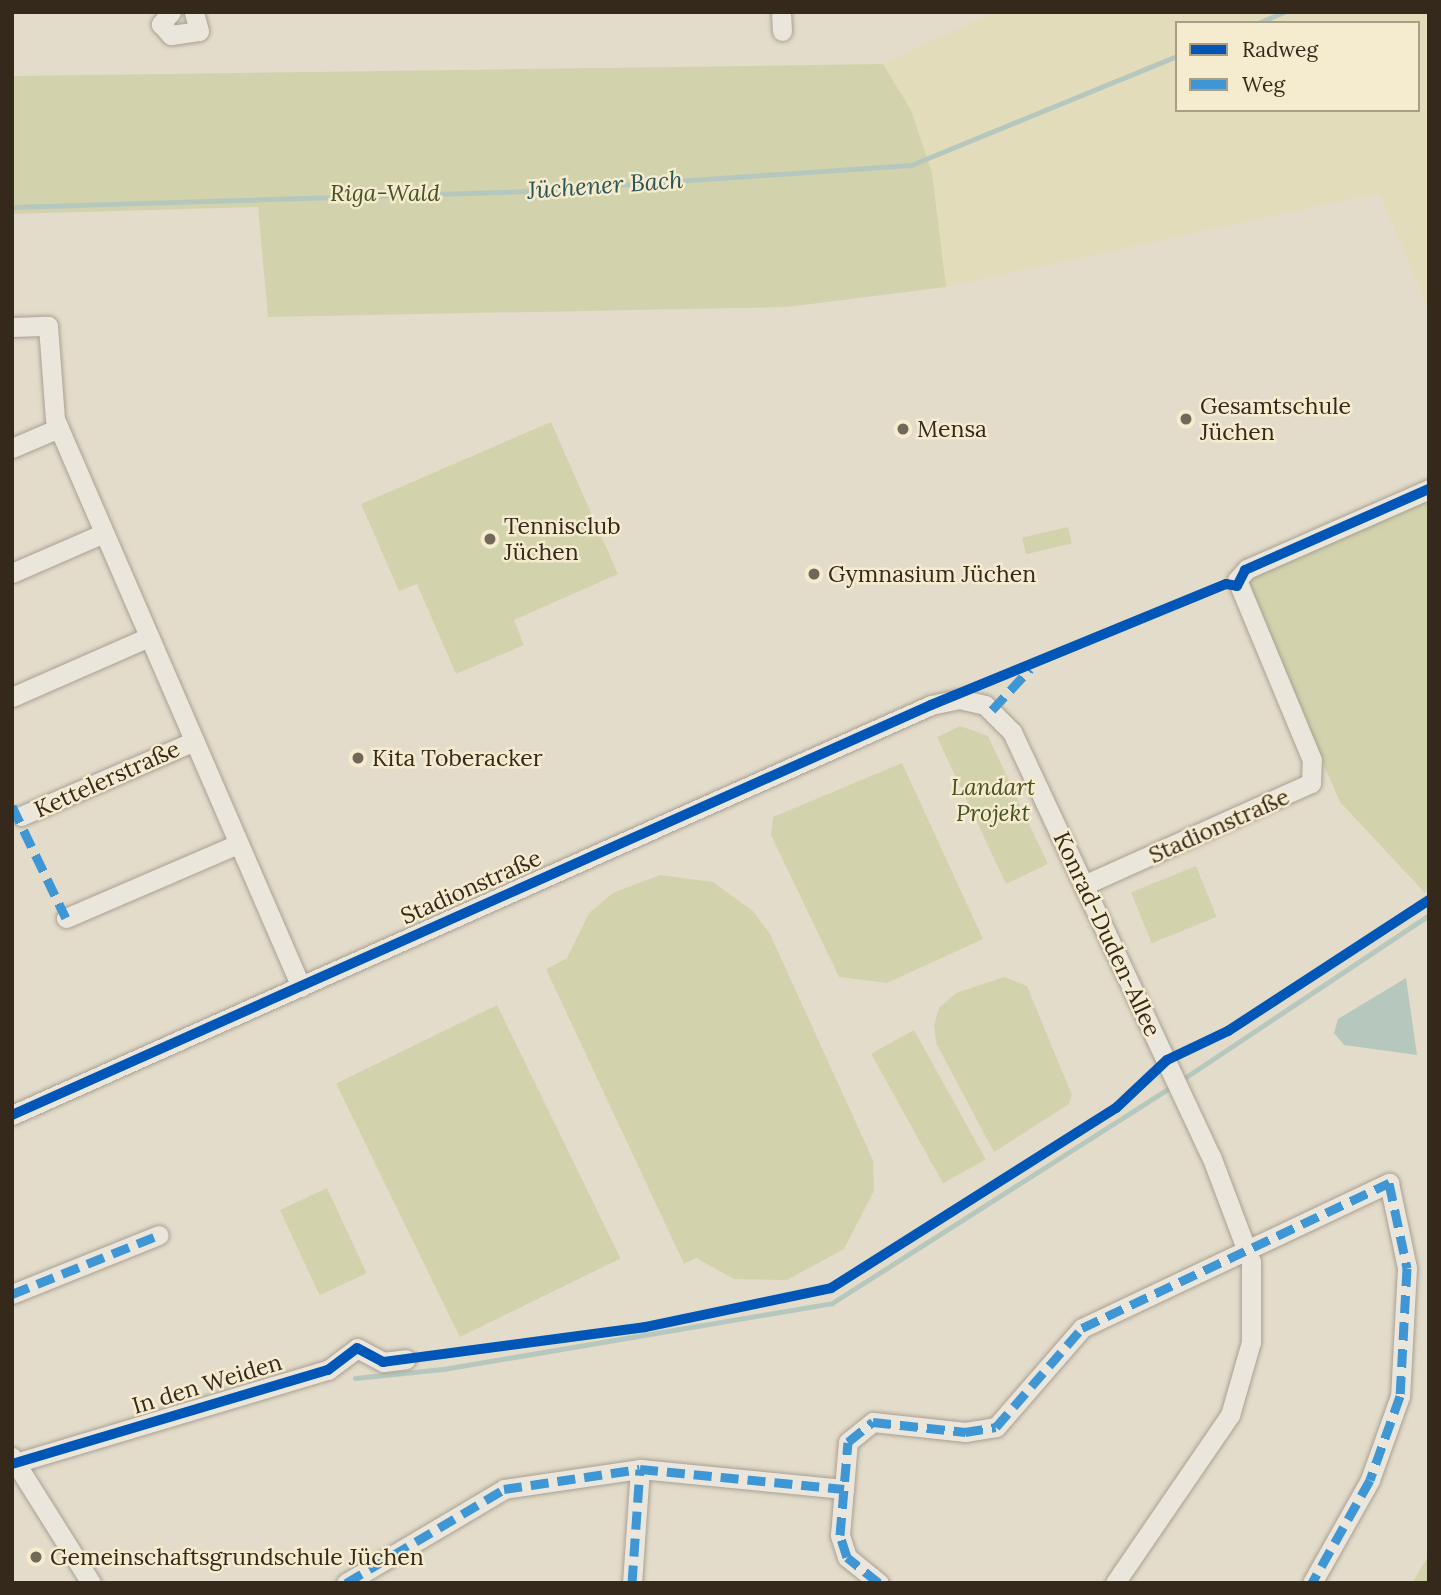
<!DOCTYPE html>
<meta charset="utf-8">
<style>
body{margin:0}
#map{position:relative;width:1441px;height:1595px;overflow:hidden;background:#e4dcca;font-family:Lora,serif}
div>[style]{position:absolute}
.farmland>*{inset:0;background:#e3dcba}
.green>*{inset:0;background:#d2d3ac;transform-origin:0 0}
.water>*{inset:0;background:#b6c8bd}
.stream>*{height:5px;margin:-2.5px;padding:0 2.5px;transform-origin:2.5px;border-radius:2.5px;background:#b6c8bd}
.roads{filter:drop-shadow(0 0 2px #a8a093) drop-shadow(0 0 2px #a8a093)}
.minor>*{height:19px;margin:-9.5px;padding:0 9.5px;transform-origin:9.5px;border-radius:9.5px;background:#ebe6dc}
.quiet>*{height:9px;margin-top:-4.5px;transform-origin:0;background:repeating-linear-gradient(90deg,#3e96d4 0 18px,transparent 0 27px)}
.cycleway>*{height:10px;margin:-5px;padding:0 5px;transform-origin:5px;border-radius:5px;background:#0057b8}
.dots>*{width:19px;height:19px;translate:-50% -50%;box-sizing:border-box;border:4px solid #f5ebce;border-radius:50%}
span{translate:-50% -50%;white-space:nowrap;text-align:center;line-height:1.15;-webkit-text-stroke:5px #f5ebce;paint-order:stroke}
.park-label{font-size:23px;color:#455223;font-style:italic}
.poi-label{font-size:23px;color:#35291c}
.left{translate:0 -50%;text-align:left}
.street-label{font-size:23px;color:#35291c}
.water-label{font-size:24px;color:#2b5554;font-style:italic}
.frame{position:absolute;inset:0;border:14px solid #35291c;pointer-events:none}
.legend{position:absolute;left:1175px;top:21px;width:245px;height:91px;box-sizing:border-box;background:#f5ebce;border:2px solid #a89d87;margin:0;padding:9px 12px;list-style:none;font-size:21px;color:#35291c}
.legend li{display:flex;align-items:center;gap:14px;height:35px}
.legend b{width:35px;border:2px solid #a89d87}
</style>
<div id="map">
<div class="farmland">
<div style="clip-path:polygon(evenodd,994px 12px,1429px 12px,1429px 309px,1379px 193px,946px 287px,932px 173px,911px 110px,883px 64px,994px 12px,1177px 23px,1418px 23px,1418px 110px,1177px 110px,1177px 23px)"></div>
</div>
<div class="green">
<div style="clip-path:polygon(883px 64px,911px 110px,932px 173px,946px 287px,787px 307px,268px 317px,258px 207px,12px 214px,12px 76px)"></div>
<div style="clip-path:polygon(551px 422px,618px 574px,514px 620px,524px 645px,456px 674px,417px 584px,399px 591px,361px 504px)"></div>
<div style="clip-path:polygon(1429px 494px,1429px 888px,1425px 893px,1340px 802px,1246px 587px,1255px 571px)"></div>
<div style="left:1068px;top:527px;width:17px;height:47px;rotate:77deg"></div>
<div style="clip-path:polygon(960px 726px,988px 736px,1048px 864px,1006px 884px,937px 737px)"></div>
<div style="clip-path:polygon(902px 763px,983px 939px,887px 983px,839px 977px,771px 835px,773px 817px)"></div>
<div style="left:1196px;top:866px;width:55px;height:70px;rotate:68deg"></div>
<div style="clip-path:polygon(660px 875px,713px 882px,753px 911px,770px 934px,873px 1160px,874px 1191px,844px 1249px,787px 1280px,734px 1279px,696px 1258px,684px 1264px,546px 969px,567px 958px,589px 913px,613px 893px)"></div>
<div style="clip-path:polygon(1004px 977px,1027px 986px,1072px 1095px,1069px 1104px,994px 1152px,936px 1043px,934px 1024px,939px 1008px,956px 993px)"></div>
<div style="left:497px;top:1005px;width:282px;height:179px;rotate:64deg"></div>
<div style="left:914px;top:1030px;width:148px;height:49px;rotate:61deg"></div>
<div style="left:327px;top:1188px;width:94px;height:52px;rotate:65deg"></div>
<div style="clip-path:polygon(1429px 1555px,1429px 1583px,1412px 1583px)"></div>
</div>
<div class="water">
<div style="clip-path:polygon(1406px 978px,1417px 1055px,1344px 1045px,1334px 1033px,1338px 1019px)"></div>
</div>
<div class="stream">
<div style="left:1258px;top:23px;width:28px;rotate:-23deg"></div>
<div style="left:12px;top:207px;width:517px;rotate:-1.77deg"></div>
<div style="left:529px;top:191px;width:383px;rotate:-3.9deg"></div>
<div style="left:911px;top:165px;width:287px;rotate:-22.3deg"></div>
<div style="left:1180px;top:1081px;width:299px;rotate:-33.7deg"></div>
<div style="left:355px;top:1378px;width:88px;rotate:-5.8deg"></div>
<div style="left:443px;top:1369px;width:395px;rotate:-9.6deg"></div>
<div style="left:832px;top:1303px;width:403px;rotate:-32.5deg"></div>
</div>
<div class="roads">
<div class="minor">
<div style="left:171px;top:12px;width:16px;rotate:130deg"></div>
<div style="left:161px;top:24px;width:15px;rotate:48deg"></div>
<div style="left:171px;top:35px;width:28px;rotate:-8deg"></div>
<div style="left:199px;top:31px;width:20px;rotate:-105deg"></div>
<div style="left:781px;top:12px;width:19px;rotate:87deg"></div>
<div style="left:12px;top:327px;width:36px;rotate:-2deg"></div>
<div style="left:48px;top:326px;width:93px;rotate:85.7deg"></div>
<div style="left:55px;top:419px;width:619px;rotate:66.58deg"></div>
<div style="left:12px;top:448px;width:51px;rotate:-23.1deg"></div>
<div style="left:12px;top:573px;width:100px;rotate:-23.5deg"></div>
<div style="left:12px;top:697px;width:150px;rotate:-23.7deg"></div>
<div style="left:21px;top:816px;width:189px;rotate:-23.4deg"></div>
<div style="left:1084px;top:885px;width:249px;rotate:-24.2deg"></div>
<div style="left:1311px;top:783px;width:23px;rotate:-88deg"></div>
<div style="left:1312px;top:760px;width:195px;rotate:-112.6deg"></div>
<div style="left:1237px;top:580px;width:15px;rotate:-48deg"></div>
<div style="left:1247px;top:569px;width:199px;rotate:-23.7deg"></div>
<div style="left:66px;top:918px;width:187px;rotate:-23.3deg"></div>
<div style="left:12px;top:1115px;width:1006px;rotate:-24.04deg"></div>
<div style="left:931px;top:705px;width:29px;rotate:-12deg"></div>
<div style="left:959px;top:699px;width:27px;rotate:13deg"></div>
<div style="left:985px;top:705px;width:38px;rotate:45deg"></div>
<div style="left:1012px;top:732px;width:468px;rotate:64.9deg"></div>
<div style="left:1211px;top:1156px;width:113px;rotate:69.3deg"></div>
<div style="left:1251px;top:1262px;width:80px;rotate:90deg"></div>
<div style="left:1251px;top:1342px;width:76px;rotate:106deg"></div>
<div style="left:1230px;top:1415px;width:204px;rotate:124.4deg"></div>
<div style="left:12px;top:1294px;width:158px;rotate:-21.9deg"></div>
<div style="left:12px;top:1457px;width:149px;rotate:57.9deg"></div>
<div style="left:12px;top:1464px;width:330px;rotate:-16.6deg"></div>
<div style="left:328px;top:1370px;width:36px;rotate:-37deg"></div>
<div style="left:357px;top:1348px;width:30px;rotate:28deg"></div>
<div style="left:383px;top:1362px;width:23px;rotate:-7deg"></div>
<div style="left:346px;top:1583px;width:184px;rotate:-30.7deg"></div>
<div style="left:504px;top:1489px;width:137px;rotate:-8.4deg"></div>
<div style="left:632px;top:1583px;width:114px;rotate:-86deg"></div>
<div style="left:640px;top:1469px;width:205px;rotate:5.6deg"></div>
<div style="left:879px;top:1583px;width:41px;rotate:-140.9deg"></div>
<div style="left:847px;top:1557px;width:23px;rotate:-108deg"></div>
<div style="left:840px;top:1535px;width:93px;rotate:-85.1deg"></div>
<div style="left:848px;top:1442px;width:32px;rotate:-39deg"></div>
<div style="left:873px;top:1422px;width:93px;rotate:6.2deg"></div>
<div style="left:965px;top:1432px;width:31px;rotate:-9deg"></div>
<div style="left:996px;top:1427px;width:131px;rotate:-49deg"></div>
<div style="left:1082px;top:1328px;width:340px;rotate:-25.3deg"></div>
<div style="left:1389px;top:1183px;width:87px;rotate:78deg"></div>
<div style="left:1407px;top:1268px;width:128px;rotate:93.1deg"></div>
<div style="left:1400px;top:1396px;width:89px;rotate:109.7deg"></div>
<div style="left:1370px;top:1480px;width:118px;rotate:119.4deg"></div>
</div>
</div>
<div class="quiet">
<div style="left:992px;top:710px;width:56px;rotate:-47.2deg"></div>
<div style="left:12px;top:806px;width:124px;rotate:64.3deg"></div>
<div style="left:12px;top:1294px;width:158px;rotate:-21.9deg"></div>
<div style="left:346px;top:1583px;width:184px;rotate:-30.7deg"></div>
<div style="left:504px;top:1489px;width:137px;rotate:-8.4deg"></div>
<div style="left:632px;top:1583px;width:114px;rotate:-86deg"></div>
<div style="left:640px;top:1469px;width:205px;rotate:5.6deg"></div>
<div style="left:879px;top:1583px;width:41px;rotate:-140.9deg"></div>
<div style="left:847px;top:1557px;width:23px;rotate:-108deg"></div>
<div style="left:840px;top:1535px;width:93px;rotate:-85.1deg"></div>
<div style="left:848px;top:1442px;width:32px;rotate:-39deg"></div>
<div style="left:873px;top:1422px;width:93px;rotate:6.2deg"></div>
<div style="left:965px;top:1432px;width:31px;rotate:-9deg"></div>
<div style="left:996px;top:1427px;width:131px;rotate:-49deg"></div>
<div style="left:1082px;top:1328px;width:340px;rotate:-25.3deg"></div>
<div style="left:1389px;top:1183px;width:87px;rotate:78deg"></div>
<div style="left:1407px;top:1268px;width:128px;rotate:93.1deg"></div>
<div style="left:1400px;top:1396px;width:89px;rotate:109.7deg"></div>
<div style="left:1370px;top:1480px;width:118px;rotate:119.4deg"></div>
</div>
<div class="cycleway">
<div style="left:12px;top:1115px;width:1006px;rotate:-24.04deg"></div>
<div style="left:931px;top:705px;width:319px;rotate:-22.3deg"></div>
<div style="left:1226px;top:584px;width:11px;rotate:10deg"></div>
<div style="left:1237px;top:586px;width:18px;rotate:-63deg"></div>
<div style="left:1245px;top:570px;width:201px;rotate:-23.8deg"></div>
<div style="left:12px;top:1464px;width:330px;rotate:-16.6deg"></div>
<div style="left:328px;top:1370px;width:36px;rotate:-37deg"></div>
<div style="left:357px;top:1348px;width:30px;rotate:28deg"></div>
<div style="left:383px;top:1362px;width:264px;rotate:-7.6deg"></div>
<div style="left:645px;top:1327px;width:190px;rotate:-11.8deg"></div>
<div style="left:831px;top:1288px;width:337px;rotate:-32.3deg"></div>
<div style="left:1116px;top:1108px;width:70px;rotate:-43.3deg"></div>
<div style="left:1167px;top:1060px;width:68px;rotate:-25.4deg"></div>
<div style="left:1228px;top:1031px;width:240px;rotate:-33.1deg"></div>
</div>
<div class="dots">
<div style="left:1186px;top:419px;background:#726859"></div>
<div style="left:903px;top:429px;background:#726859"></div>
<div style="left:490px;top:539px;background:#726859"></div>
<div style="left:814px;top:574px;background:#726859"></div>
<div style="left:358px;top:758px;background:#726859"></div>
<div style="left:36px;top:1557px;background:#726859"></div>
</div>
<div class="park-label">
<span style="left:385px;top:193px">Riga-Wald</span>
<span style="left:993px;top:800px">Landart<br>Projekt</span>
</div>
<div class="poi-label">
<span class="left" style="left:1200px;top:419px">Gesamtschule<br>Jüchen</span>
<span class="left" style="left:917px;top:429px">Mensa</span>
<span class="left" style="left:504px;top:539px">Tennisclub<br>Jüchen</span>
<span class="left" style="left:828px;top:574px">Gymnasium Jüchen</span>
<span class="left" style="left:372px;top:758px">Kita Toberacker</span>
<span class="left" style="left:50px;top:1557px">Gemeinschaftsgrundschule Jüchen</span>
</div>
<div class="street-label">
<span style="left:107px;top:779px;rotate:-24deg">Kettelerstraße</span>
<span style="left:1219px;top:826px;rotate:-24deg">Stadionstraße</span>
<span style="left:471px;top:887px;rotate:-24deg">Stadionstraße</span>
<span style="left:1107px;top:934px;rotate:65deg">Konrad-Duden-Allee</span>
<span style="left:207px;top:1384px;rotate:-17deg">In den Weiden</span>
</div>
<div class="water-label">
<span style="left:605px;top:185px;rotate:-4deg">Jüchener Bach</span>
</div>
<div class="frame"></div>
<ul class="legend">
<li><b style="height:9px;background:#0057b8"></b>Radweg</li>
<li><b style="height:9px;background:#3e96d4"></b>Weg</li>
</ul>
</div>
